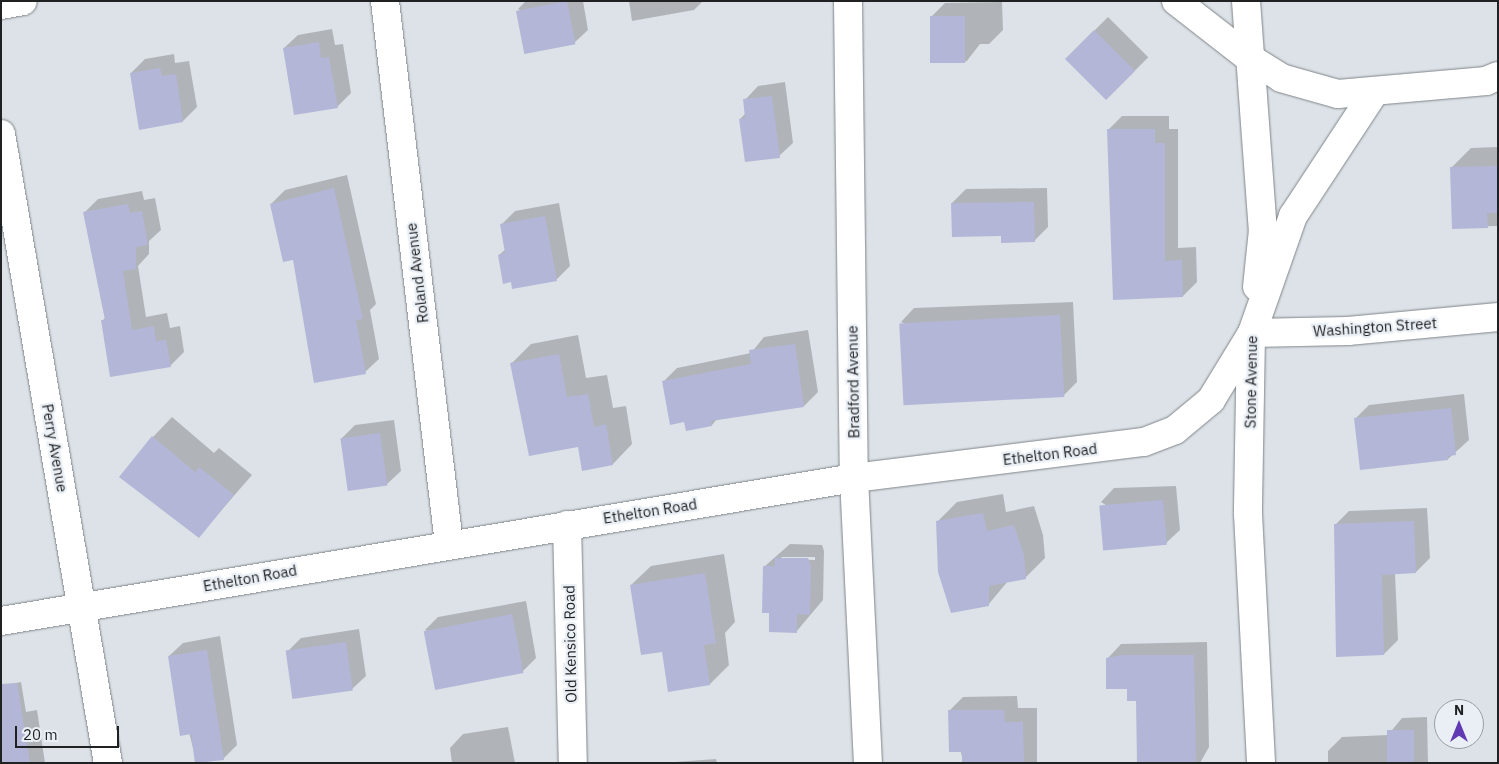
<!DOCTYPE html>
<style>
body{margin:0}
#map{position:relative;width:1499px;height:764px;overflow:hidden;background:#dce2e7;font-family:"IBM Plex Sans",sans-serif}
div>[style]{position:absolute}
.shadow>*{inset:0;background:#0003;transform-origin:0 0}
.building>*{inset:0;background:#b4b6d7;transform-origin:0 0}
.roads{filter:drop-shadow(0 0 1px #80858a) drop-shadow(0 0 1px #80858a)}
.street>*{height:28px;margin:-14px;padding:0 14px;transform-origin:14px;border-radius:14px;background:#fff}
.secondary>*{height:28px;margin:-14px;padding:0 14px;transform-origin:14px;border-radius:14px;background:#fff}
span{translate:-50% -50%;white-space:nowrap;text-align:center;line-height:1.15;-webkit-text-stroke:4.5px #e9eff5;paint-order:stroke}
.street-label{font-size:15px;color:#1f2123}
.frame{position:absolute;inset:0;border:2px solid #1f2123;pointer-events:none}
.north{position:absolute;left:1434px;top:699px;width:50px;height:50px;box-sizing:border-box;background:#e9eff5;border:1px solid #989da1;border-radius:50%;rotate:0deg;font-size:14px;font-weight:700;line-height:20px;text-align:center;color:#1f2123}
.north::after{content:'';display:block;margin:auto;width:18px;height:22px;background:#5f3ab2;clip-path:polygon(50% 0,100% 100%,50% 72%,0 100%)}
.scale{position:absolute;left:15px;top:726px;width:104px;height:22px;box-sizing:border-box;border:2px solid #1f2123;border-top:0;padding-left:6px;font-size:15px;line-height:18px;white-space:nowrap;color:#1f2123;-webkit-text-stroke:4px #e9eff5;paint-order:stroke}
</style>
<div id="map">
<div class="shadow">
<div style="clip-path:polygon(526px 1px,583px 1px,588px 30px,574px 43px,518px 9px)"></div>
<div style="clip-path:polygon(629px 1px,703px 1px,694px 10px,632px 21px)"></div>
<div style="clip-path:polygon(1320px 1px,1354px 1px,1320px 2px)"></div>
<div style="clip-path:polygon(1002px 2px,1003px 30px,989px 44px,980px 44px,966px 62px,931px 17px,945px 3px)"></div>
<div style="left:1108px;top:17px;width:57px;height:59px;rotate:45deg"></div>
<div style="clip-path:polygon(332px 29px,335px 45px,343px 44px,351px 93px,337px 107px,284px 48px,298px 35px)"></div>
<div style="clip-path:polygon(174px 54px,175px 63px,189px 61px,197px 107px,183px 121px,131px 73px,145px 59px)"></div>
<div style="clip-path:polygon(785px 82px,793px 143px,779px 156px,740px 119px,746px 113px,745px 100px,758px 86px)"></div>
<div style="clip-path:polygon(1122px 116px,1169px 116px,1169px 129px,1178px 129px,1178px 248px,1196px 247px,1197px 282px,1183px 296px,1115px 298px,1108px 130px)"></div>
<div style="clip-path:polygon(1498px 147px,1498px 226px,1453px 227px,1451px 168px,1471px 148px)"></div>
<div style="clip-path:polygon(347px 175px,376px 304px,370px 310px,379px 359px,365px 372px,294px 258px,271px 204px,285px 190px)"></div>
<div style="clip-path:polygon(1047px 188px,1048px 227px,1034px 241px,1002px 235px,952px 203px,966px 189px)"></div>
<div style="clip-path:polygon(142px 191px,144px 200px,155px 198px,161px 230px,149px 241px,149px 254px,138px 266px,146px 317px,167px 313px,170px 328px,180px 326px,184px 352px,170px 366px,102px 321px,106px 317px,85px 212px,98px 199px)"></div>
<div style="clip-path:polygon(559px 203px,570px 266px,556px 280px,499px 255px,506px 249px,502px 224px,515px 211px)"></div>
<div style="clip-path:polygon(1073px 302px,1077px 382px,1063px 396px,901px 322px,914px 308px)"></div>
<div style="clip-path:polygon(808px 330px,818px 392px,804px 406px,717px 419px,712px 425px,685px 421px,663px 382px,677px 368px,751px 353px,764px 337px)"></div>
<div style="clip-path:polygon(578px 335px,586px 378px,607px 375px,613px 408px,626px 406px,632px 444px,613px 464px,583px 469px,579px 445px,511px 364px,531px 344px)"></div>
<div style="clip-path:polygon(1464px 394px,1469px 440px,1448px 459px,1356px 418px,1369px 405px)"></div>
<div style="clip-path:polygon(172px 417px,214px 453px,219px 448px,252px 475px,199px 536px,153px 437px)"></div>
<div style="clip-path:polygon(394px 420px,401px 471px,387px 484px,348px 489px,341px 439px,355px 425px)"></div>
<div style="clip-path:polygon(1176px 486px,1180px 530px,1166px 543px,1101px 502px,1114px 488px)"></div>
<div style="clip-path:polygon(1003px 494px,1006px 512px,1034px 506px,1043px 535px,1045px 558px,1025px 578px,1008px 581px,988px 605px,937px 522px,957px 502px)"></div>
<div style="clip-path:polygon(1427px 508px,1430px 558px,1416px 572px,1395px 573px,1398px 640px,1384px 654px,1335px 525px,1349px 511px)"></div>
<div style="clip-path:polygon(evenodd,790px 544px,822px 545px,824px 551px,823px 600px,796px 632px,770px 611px,765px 566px,790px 544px,782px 557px,815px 557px,815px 560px,780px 559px,782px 557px)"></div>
<div style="clip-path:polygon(724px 554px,735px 622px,725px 633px,729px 665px,710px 684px,663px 650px,631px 585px,651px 566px)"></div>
<div style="clip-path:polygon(526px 601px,536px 658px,522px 672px,425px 630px,438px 617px)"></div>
<div style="clip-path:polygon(359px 629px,366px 676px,352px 689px,287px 652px,301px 638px)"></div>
<div style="clip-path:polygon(220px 636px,237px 745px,223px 759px,197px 763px,169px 656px,183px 643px)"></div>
<div style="clip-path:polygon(1207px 642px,1209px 747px,1200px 763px,1138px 763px,1137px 700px,1108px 658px,1121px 644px)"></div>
<div style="clip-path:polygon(21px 682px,26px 712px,37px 710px,45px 763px,1px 763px,1px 686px)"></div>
<div style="clip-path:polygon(1017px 696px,1018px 708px,1037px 708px,1037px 763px,964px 763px,949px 711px,963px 697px)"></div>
<div style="clip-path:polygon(1427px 717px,1428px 763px,1328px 763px,1328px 751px,1342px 737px,1388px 735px,1402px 718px)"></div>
<div style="clip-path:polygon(508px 727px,515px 763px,452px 763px,450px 748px,463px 734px)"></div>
<div style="clip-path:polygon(716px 759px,717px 763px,674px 763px,675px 762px)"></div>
</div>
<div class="building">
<div style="left:567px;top:1px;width:44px;height:52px;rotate:79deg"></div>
<div style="left:930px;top:16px;width:35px;height:47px"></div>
<div style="left:1094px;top:30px;width:58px;height:41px;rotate:45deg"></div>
<div style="clip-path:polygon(319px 42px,321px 58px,329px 57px,338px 108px,294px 115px,283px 48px)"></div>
<div style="clip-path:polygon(160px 68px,162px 76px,176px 74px,183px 122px,139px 130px,130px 73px)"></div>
<div style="clip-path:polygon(772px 96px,780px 158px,745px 162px,739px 119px,745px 118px,743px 99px)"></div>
<div style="clip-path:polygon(1107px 129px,1155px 129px,1155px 143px,1165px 143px,1165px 261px,1182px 260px,1183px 297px,1113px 300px)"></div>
<div style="clip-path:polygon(1498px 166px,1498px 213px,1487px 213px,1488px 228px,1452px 229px,1450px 167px)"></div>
<div style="clip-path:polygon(334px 188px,363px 319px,356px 320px,366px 374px,314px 383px,293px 260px,283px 262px,270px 204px)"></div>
<div style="clip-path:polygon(1034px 202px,1035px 242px,1001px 243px,1001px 236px,952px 237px,951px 203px)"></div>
<div style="clip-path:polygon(128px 204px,130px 213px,142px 211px,148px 245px,136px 247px,136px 269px,123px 271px,132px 330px,154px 326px,156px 341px,166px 340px,171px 367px,110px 377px,101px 320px,105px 320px,83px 212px)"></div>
<div style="clip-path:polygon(545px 216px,557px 281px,512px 289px,511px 282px,503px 284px,498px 255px,505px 253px,500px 224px)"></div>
<div style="left:1060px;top:315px;width:82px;height:161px;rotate:87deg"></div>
<div style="clip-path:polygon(795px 344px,804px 407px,711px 421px,712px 426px,686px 431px,684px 422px,670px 425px,662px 381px,751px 364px,749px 350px)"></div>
<div style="clip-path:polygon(559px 354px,567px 397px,588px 394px,594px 427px,606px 424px,613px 465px,582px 471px,578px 447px,529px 456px,510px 363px)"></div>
<div style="clip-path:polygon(1451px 408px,1456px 455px,1448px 456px,1448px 460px,1360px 470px,1354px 418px)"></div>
<div style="left:380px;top:433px;width:53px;height:40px;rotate:82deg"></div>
<div style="clip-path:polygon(152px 436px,195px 472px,199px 467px,234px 495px,199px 538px,119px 477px)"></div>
<div style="left:1163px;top:500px;width:45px;height:64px;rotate:85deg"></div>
<div style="clip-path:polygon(983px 513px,987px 531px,1014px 525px,1024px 555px,1026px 579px,989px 586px,989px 606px,951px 613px,938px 572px,936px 521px)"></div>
<div style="clip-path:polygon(1414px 521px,1416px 573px,1382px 575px,1384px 655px,1336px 657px,1334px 524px)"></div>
<div style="clip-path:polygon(775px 558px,808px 558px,811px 565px,810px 615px,797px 614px,797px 633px,769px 632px,769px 613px,762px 613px,763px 566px,775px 566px)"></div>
<div style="clip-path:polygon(705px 573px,716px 643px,704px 645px,710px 685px,668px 692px,662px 652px,641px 655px,630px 585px)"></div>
<div style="left:512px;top:614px;width:60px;height:90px;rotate:79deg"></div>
<div style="left:346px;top:642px;width:49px;height:61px;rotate:82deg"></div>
<div style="clip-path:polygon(207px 650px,224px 760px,195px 763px,191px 734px,180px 736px,168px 656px)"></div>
<div style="clip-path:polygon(1123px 655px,1194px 655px,1196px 762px,1137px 763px,1136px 701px,1127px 701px,1127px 689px,1106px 689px,1106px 658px)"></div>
<div style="clip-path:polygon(17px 683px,30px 763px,1px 763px,1px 684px)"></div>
<div style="clip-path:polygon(948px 710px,1004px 710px,1005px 722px,1023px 722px,1024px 763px,962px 763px,962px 752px,949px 752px)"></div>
<div style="left:1414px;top:730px;width:33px;height:27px;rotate:90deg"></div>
</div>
<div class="roads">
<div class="street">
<div style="left:385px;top:1px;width:547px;rotate:83.28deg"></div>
<div style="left:848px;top:1px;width:477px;rotate:89.3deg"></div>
<div style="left:854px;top:478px;width:285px;rotate:87.2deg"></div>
<div style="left:1176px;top:1px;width:91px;rotate:37.9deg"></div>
<div style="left:1246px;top:1px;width:230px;rotate:85.8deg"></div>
<div style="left:1263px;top:230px;width:57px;rotate:96deg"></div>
<div style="left:1px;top:5px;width:22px;rotate:-10deg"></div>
<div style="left:1px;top:134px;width:638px;rotate:80.35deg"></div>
<div style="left:1252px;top:333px;width:96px;rotate:-1.2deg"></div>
<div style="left:1348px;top:331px;width:151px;rotate:-5.3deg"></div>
<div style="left:1251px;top:335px;width:179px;rotate:91deg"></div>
<div style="left:1248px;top:514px;width:249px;rotate:87deg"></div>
<div style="left:567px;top:525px;width:238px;rotate:88.6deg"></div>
<div style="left:1px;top:621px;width:865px;rotate:-9.52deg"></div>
<div style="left:854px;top:478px;width:292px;rotate:-7.1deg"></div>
<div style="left:1144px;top:442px;width:33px;rotate:-21deg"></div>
<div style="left:1175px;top:430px;width:47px;rotate:-39.8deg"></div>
<div style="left:1211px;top:400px;width:79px;rotate:-58.5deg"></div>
<div style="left:1252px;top:333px;width:124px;rotate:-70.7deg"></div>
<div style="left:1293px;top:216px;width:146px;rotate:-56.7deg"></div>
</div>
<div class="secondary">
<div style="left:1248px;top:57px;width:39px;rotate:32deg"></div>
<div style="left:1281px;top:78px;width:59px;rotate:15.7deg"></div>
<div style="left:1338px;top:94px;width:149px;rotate:-5deg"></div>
<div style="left:1486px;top:81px;width:13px;rotate:-23deg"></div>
</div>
</div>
<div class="street-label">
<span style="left:417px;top:273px;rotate:-97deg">Roland Avenue</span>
<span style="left:1375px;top:327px;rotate:-4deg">Washington Street</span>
<span style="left:853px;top:382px;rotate:-91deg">Bradford Avenue</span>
<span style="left:1251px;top:382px;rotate:-89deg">Stone Avenue</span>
<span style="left:55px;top:448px;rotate:80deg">Perry Avenue</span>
<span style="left:1050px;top:454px;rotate:-7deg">Ethelton Road</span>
<span style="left:650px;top:511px;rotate:-9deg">Ethelton Road</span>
<span style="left:250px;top:578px;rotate:-10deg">Ethelton Road</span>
<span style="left:570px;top:644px;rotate:-91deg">Old Kensico Road</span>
</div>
<div class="frame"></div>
<div class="north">N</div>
<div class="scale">20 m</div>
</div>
